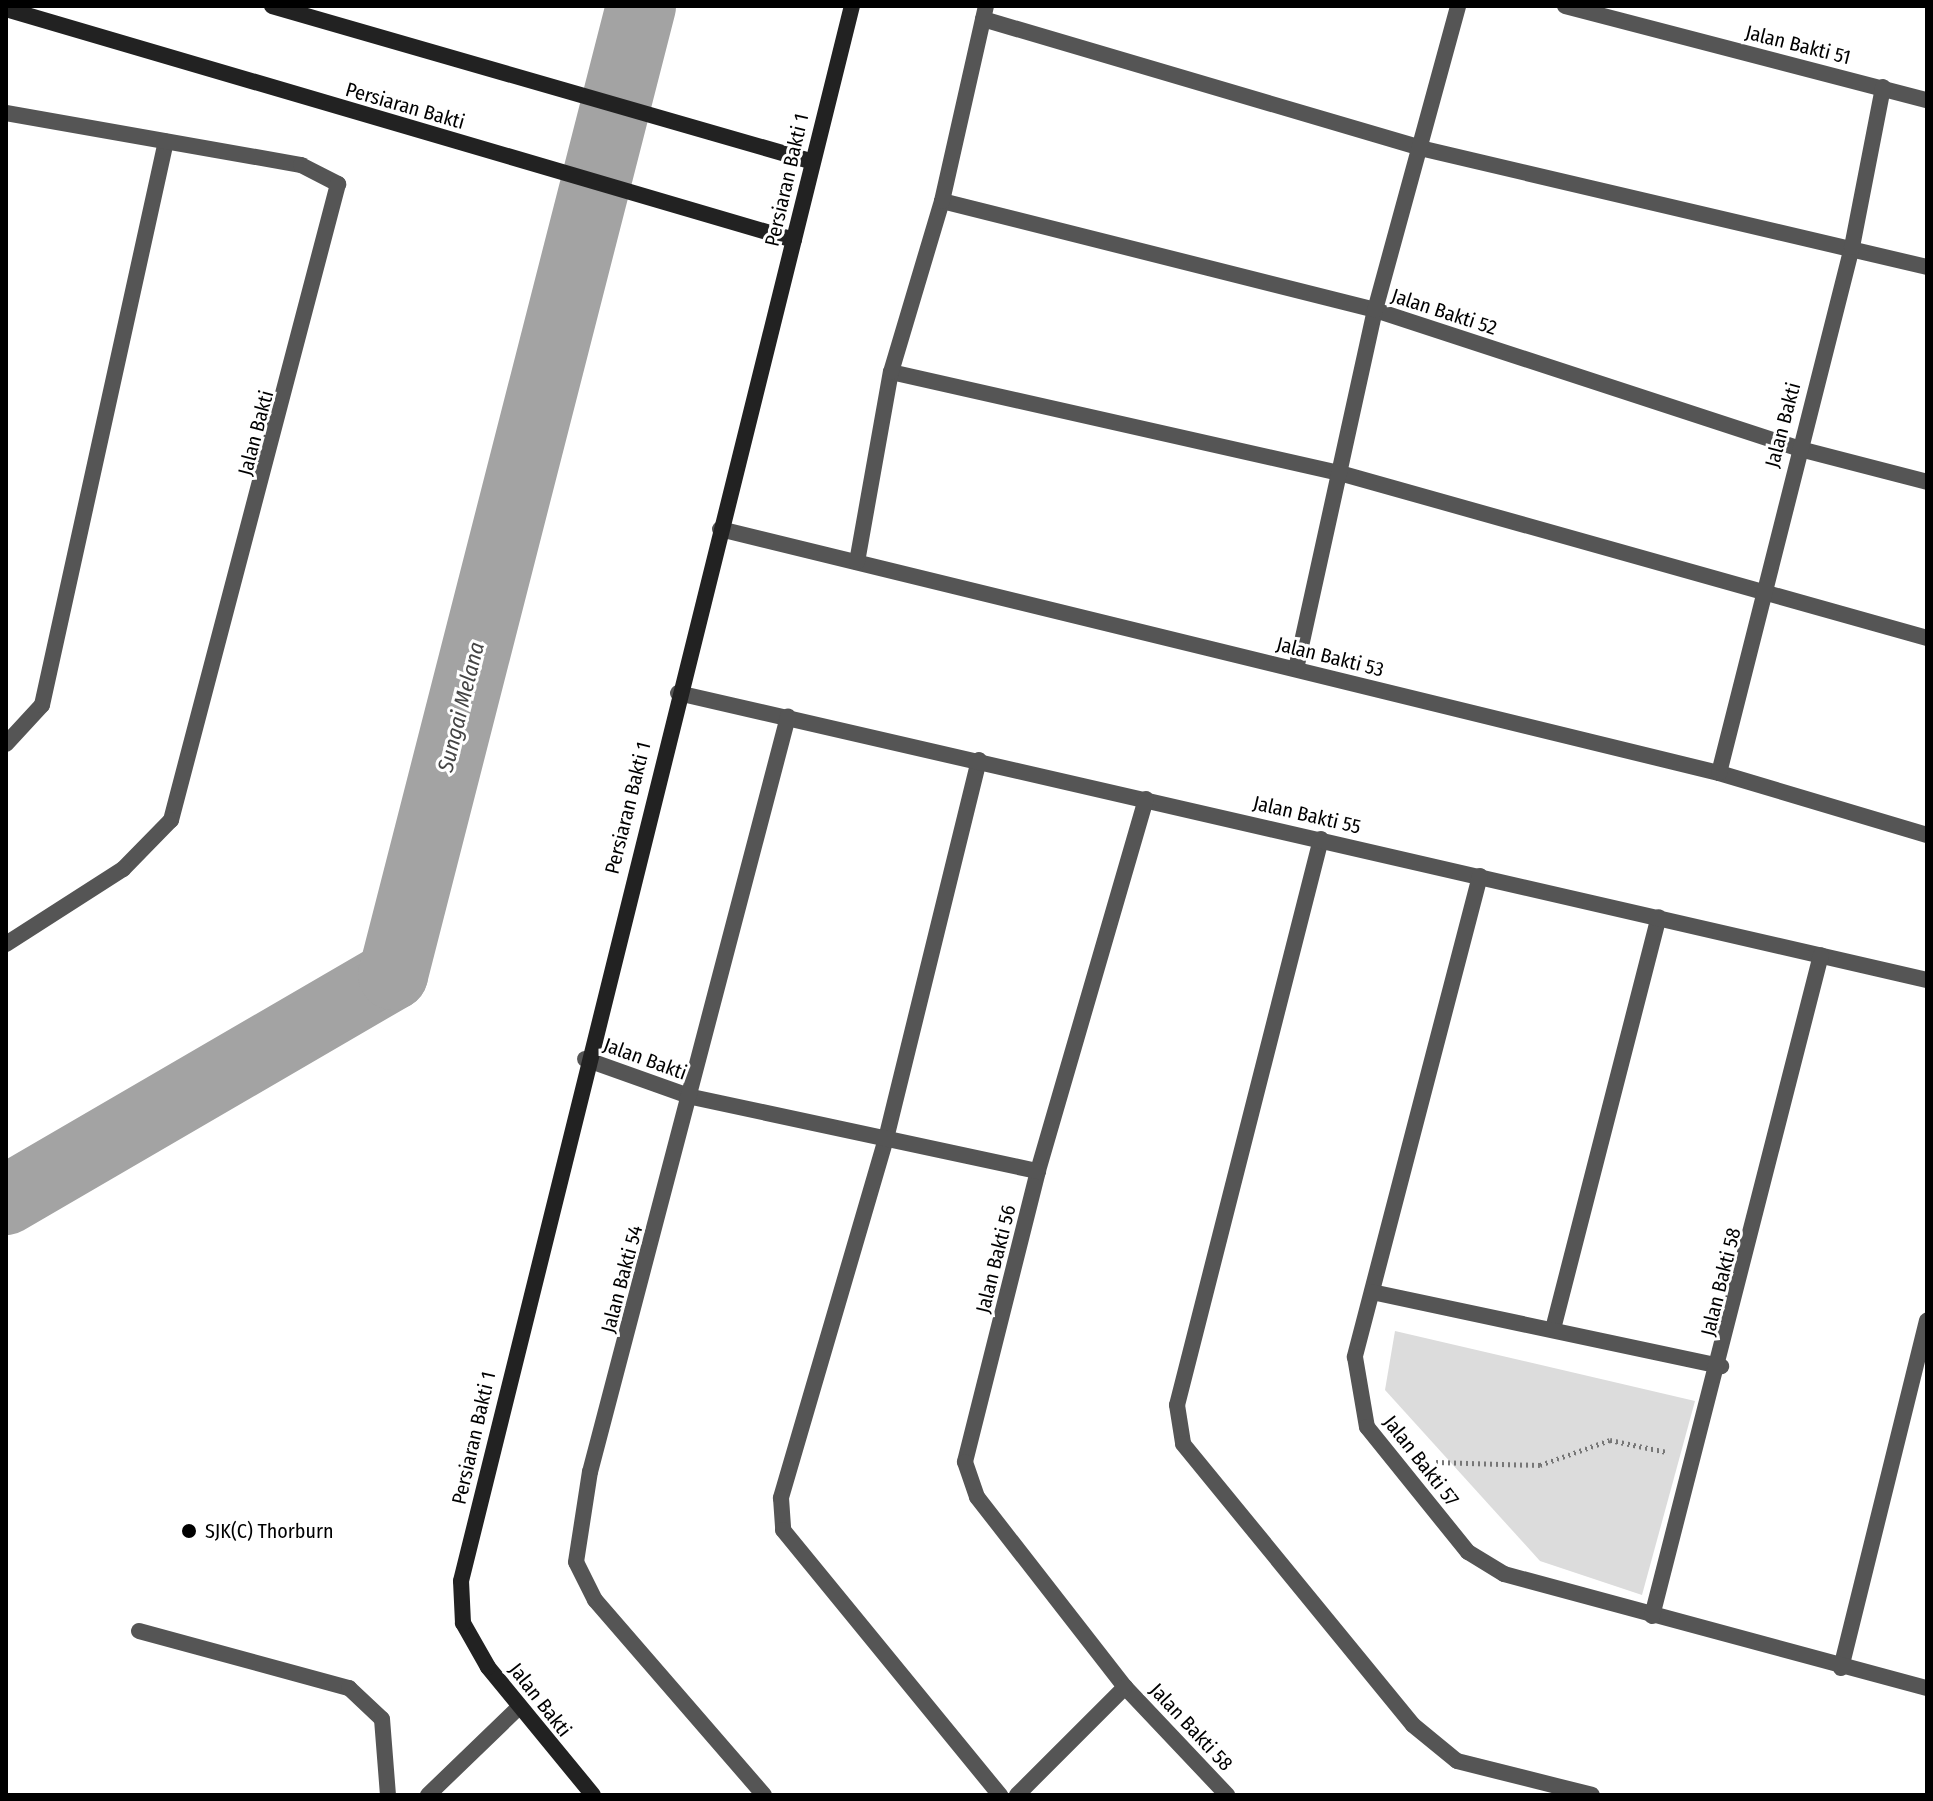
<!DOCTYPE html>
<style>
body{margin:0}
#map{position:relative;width:1933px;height:1801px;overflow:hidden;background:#fff;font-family:"Fira Sans Condensed",sans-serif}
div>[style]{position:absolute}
.green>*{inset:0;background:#dcdcdc}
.river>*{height:70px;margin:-35px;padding:0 35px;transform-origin:35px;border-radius:35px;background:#a3a3a3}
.path>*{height:5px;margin-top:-2.5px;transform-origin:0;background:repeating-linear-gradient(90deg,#777 0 2px,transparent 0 6px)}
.lane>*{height:16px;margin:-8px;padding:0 8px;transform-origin:8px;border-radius:8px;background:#555}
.street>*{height:16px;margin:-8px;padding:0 8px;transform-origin:8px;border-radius:8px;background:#555}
.secondary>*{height:16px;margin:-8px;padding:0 8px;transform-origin:8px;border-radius:8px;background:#222}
.dots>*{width:22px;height:22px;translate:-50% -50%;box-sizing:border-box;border:4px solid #fff;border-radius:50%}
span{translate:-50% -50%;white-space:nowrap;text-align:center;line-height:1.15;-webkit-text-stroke:6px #fff;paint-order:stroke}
.street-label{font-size:20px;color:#000}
.poi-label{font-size:20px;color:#000}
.left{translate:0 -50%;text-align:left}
.water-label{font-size:22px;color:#444;font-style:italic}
.frame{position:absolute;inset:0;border:8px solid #000;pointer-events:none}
</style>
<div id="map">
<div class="green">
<div style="clip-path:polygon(1395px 1331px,1695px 1401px,1642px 1595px,1540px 1561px,1385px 1390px)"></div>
</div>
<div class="river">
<div style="left:6px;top:1200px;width:448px;rotate:-30.2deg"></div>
<div style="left:393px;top:975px;width:1000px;rotate:-75.64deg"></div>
</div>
<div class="path">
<div style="left:1436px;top:1462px;width:104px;rotate:1.7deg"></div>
<div style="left:1540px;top:1465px;width:74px;rotate:-19.7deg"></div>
<div style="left:1610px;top:1440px;width:58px;rotate:11.9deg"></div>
</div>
<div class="lane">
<div style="left:983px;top:19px;width:456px;rotate:16.4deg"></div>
<div style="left:1420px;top:148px;width:521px;rotate:13.21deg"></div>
<div style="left:891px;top:372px;width:456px;rotate:12.7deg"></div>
<div style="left:1336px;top:472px;width:614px;rotate:15.69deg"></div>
<div style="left:6px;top:744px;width:53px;rotate:-47.3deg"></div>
<div style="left:42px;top:705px;width:577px;rotate:-77.6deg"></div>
<div style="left:979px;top:760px;width:393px;rotate:103.8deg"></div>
<div style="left:885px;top:1142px;width:371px;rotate:106.3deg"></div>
<div style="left:781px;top:1498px;width:32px;rotate:86deg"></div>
<div style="left:783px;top:1530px;width:343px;rotate:50.7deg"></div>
<div style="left:1321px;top:839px;width:584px;rotate:104.27deg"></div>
<div style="left:1177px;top:1405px;width:39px;rotate:81deg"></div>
<div style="left:1183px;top:1444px;width:363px;rotate:50.7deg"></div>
<div style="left:1413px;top:1725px;width:57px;rotate:39.3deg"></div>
<div style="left:1457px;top:1761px;width:139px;rotate:14.1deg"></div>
<div style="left:1553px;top:1329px;width:425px;rotate:-75.6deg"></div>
<div style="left:139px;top:1631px;width:218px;rotate:15.2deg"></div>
<div style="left:349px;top:1688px;width:45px;rotate:43.2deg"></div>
<div style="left:382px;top:1719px;width:76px;rotate:85.5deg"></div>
<div style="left:1841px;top:1668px;width:358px;rotate:-76.1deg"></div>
<div style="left:428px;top:1795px;width:124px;rotate:-44deg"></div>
</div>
<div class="street">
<div style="left:1565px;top:6px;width:374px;rotate:14.6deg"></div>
<div style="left:6px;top:113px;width:300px;rotate:10deg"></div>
<div style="left:301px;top:165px;width:42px;rotate:27.2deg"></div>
<div style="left:338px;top:184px;width:658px;rotate:104.71deg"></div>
<div style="left:171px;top:820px;width:69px;rotate:134.4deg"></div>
<div style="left:123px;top:869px;width:139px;rotate:147.3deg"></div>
<div style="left:942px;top:201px;width:447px;rotate:14.1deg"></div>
<div style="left:1375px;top:310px;width:443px;rotate:18.1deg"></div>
<div style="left:1796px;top:448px;width:135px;rotate:14.5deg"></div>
<div style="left:720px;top:529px;width:1028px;rotate:13.73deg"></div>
<div style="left:1719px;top:773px;width:217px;rotate:16.6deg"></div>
<div style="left:857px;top:562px;width:193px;rotate:-79.9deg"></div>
<div style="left:891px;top:372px;width:178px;rotate:-73.4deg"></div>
<div style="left:942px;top:201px;width:200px;rotate:-77.3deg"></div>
<div style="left:1296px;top:669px;width:368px;rotate:-77.6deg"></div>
<div style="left:1375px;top:310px;width:315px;rotate:-74.7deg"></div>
<div style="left:678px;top:693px;width:1282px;rotate:12.94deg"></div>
<div style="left:1719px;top:773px;width:543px;rotate:-75.81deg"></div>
<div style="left:1852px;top:247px;width:163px;rotate:-79deg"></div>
<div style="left:1146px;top:799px;width:387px;rotate:106.2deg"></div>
<div style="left:1038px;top:1171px;width:300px;rotate:104.1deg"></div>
<div style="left:965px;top:1462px;width:37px;rotate:71deg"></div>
<div style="left:977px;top:1497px;width:241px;rotate:52.1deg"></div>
<div style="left:1125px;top:1687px;width:149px;rotate:46.6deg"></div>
<div style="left:1480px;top:876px;width:497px;rotate:104.6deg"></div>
<div style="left:1355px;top:1357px;width:71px;rotate:80.3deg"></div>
<div style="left:1367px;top:1427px;width:161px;rotate:51.1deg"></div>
<div style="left:1468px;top:1552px;width:42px;rotate:31.4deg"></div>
<div style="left:1504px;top:1574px;width:438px;rotate:15.1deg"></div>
<div style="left:585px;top:1059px;width:114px;rotate:19.6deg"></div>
<div style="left:692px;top:1097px;width:354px;rotate:12.1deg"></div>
<div style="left:1372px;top:1292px;width:357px;rotate:12deg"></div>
<div style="left:1652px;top:1616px;width:682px;rotate:-75.66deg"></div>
<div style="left:764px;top:1795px;width:258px;rotate:-130.9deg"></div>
<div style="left:595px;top:1600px;width:42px;rotate:-116.6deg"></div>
<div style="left:576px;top:1562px;width:91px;rotate:-81.2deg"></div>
<div style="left:590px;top:1472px;width:781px;rotate:-75.31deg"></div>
<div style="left:1017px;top:1795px;width:153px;rotate:-45deg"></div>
</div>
<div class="secondary">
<div style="left:272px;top:6px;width:560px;rotate:16.07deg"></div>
<div style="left:6px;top:9px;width:821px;rotate:16.34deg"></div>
<div style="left:593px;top:1795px;width:166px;rotate:-129.4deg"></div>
<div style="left:488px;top:1667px;width:51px;rotate:-119.6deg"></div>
<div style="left:463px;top:1623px;width:42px;rotate:-92.7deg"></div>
<div style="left:461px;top:1581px;width:1623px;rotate:-76.06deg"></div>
</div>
<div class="dots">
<div style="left:189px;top:1531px;background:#000"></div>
</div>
<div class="street-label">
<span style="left:1798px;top:45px;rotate:14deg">Jalan Bakti 51</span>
<span style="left:405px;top:106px;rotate:16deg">Persiaran Bakti</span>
<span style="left:787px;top:180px;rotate:-77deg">Persiaran Bakti 1</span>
<span style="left:1444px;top:312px;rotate:18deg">Jalan Bakti 52</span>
<span style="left:1783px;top:425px;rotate:-75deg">Jalan Bakti</span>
<span style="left:256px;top:433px;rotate:-75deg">Jalan Bakti</span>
<span style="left:1330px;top:657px;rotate:14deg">Jalan Bakti 53</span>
<span style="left:628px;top:808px;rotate:-76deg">Persiaran Bakti 1</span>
<span style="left:1307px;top:815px;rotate:13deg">Jalan Bakti 55</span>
<span style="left:645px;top:1059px;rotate:20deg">Jalan Bakti</span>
<span style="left:996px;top:1259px;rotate:-76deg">Jalan Bakti 56</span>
<span style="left:622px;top:1279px;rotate:-75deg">Jalan Bakti 54</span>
<span style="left:1721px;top:1282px;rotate:-76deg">Jalan Bakti 58</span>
<span style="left:474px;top:1438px;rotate:-77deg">Persiaran Bakti 1</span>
<span style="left:1421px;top:1461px;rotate:52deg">Jalan Bakti 57</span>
<span style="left:540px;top:1700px;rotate:52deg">Jalan Bakti</span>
<span style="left:1191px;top:1727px;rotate:47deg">Jalan Bakti 58</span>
</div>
<div class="poi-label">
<span class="left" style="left:205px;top:1531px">SJK(C) Thorburn</span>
</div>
<div class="water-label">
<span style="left:461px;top:707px;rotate:-76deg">Sungai Melana</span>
</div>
<div class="frame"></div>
</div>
